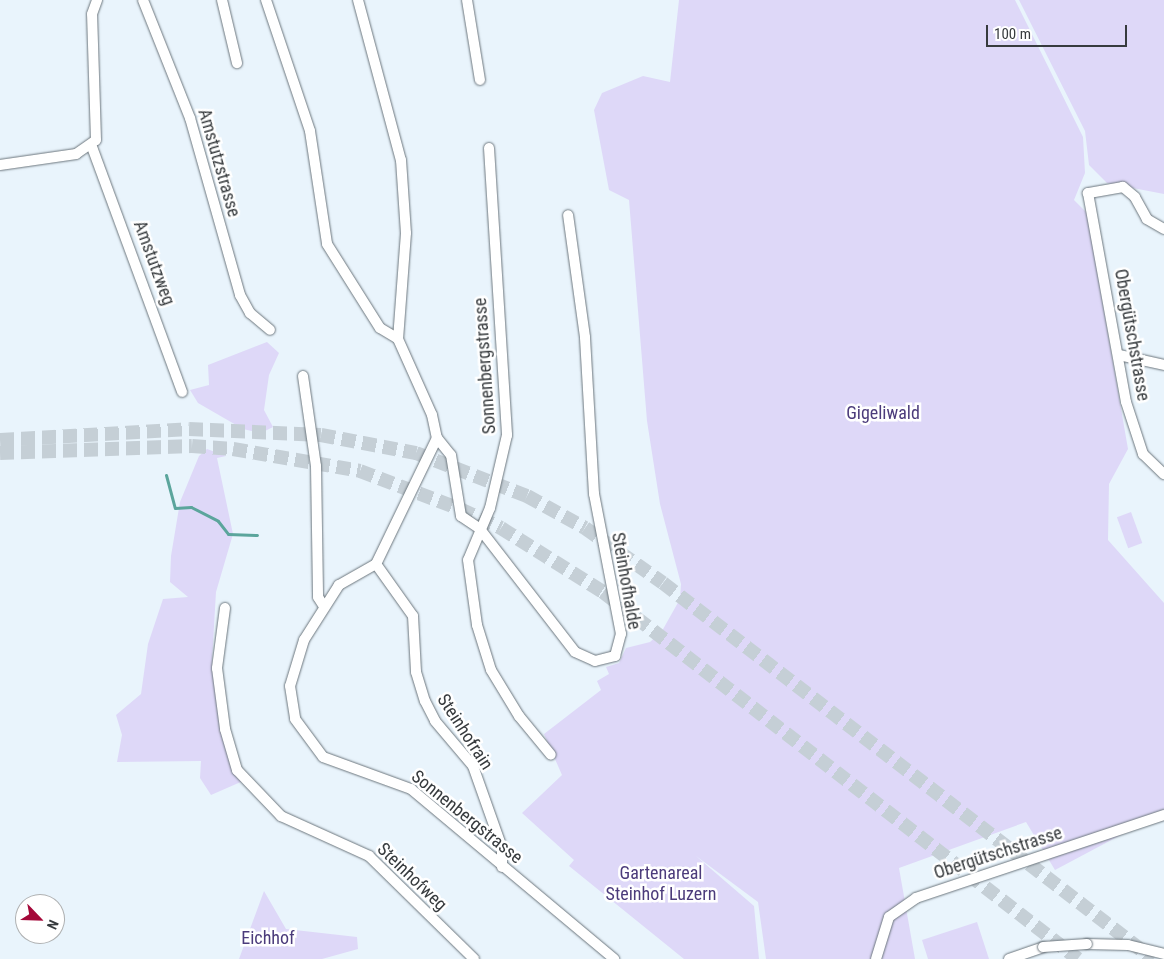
<!DOCTYPE html>
<meta charset="utf-8">
<style>
body{margin:0}
#map{position:relative;width:1164px;height:959px;overflow:hidden;background:#e9f4fc;font-family:"Roboto Condensed",sans-serif}
div>[style]{position:absolute}
.green>*{inset:0;background:#ded8f8;transform-origin:0 0}
.stream>*{height:3px;margin:-1.5px;padding:0 1.5px;transform-origin:1.5px;border-radius:1.5px;background:#5ba59c}
.highway-tunnel>*{height:14px;margin-top:-7px;transform-origin:0;background:repeating-linear-gradient(90deg,#c5cfd6 0 14px,transparent 0 21px)}
.roads{filter:drop-shadow(0 0 1px #6c767d) drop-shadow(0 0 1px #6c767d)}
.minor>*{height:10px;margin:-5px;padding:0 5px;transform-origin:5px;border-radius:5px;background:#fff}
.bridges{filter:drop-shadow(0 0 1px #6c767d) drop-shadow(0 0 1px #6c767d)}
.minor-bridge>*{height:10px;margin:-5px;padding:0 5px;transform-origin:5px;border-radius:5px;background:#fff}
span{translate:-50% -50%;white-space:nowrap;text-align:center;line-height:1.15;-webkit-text-stroke:5px #fff;paint-order:stroke}
.street-label{font-size:18px;color:#373b3e}
.park-label{font-size:18px;color:#4b3b7b}
.north{position:absolute;left:15px;top:894px;width:50px;height:50px;box-sizing:border-box;background:#fff;border:1px solid #afb1b2;border-radius:50%;rotate:114deg;font-size:14px;font-weight:700;line-height:20px;text-align:center;color:#373b3e}
.north::after{content:'';display:block;margin:auto;width:18px;height:22px;background:#a40839;clip-path:polygon(50% 0,100% 100%,50% 72%,0 100%)}
.scale{position:absolute;left:986px;top:25px;width:141px;height:22px;box-sizing:border-box;border:2px solid #373b3e;border-top:0;padding-left:6px;font-size:15px;line-height:18px;white-space:nowrap;color:#373b3e;-webkit-text-stroke:4px #fff;paint-order:stroke}
</style>
<div id="map">
<div class="green">
<div style="clip-path:polygon(679px 0,1015px 0,1083px 137px,1085px 173px,1074px 200px,1087px 213px,1128px 449px,1109px 484px,1108px 540px,1164px 603px,1164px 812px,1055px 870px,1026px 822px,899px 868px,915px 959px,766px 959px,758px 902px,696px 856px,754px 906px,759px 959px,684px 959px,569px 866px,574px 860px,522px 813px,562px 775px,544px 734px,601px 690px,597px 681px,609px 674px,606px 667px,619px 663px,626px 648px,650px 642px,662px 631px,680px 599px,681px 584px,660px 504px,647px 421px,629px 200px,609px 190px,594px 110px,602px 93px,643px 76px,670px 82px)"></div>
<div style="clip-path:polygon(1019px 0,1164px 0,1164px 194px,1107px 183px,1089px 165px,1085px 131px)"></div>
<div style="clip-path:polygon(267px 342px,279px 353px,269px 375px,264px 410px,273px 427px,261px 433px,243px 429px,198px 403px,190px 390px,209px 385px,208px 365px)"></div>
<div style="clip-path:polygon(207px 449px,226px 456px,217px 458px,233px 534px,216px 592px,212px 660px,223px 740px,243px 781px,211px 795px,200px 778px,201px 761px,117px 762px,122px 735px,116px 715px,141px 694px,148px 644px,163px 599px,188px 597px,170px 582px,171px 556px,180px 502px,199px 456px)"></div>
<div style="left:1131px;top:512px;width:33px;height:15px;rotate:70deg"></div>
<div style="clip-path:polygon(264px 891px,286px 929px,357px 937px,358px 949px,322px 959px,239px 959px)"></div>
<div style="clip-path:polygon(977px 922px,989px 959px,928px 959px,922px 940px)"></div>
</div>
<div class="stream">
<div style="left:166px;top:475px;width:34px;rotate:75deg"></div>
<div style="left:175px;top:508px;width:16px;rotate:-4deg"></div>
<div style="left:191px;top:507px;width:30px;rotate:27deg"></div>
<div style="left:218px;top:521px;width:16px;rotate:52deg"></div>
<div style="left:228px;top:534px;width:29px;rotate:2deg"></div>
</div>
<div class="highway-tunnel">
<div style="left:0;top:440px;width:189px;rotate:-3.3deg"></div>
<div style="left:189px;top:429px;width:132px;rotate:2.6deg"></div>
<div style="left:321px;top:435px;width:97px;rotate:10.7deg"></div>
<div style="left:416px;top:453px;width:119px;rotate:21.2deg"></div>
<div style="left:527px;top:496px;width:66px;rotate:28.9deg"></div>
<div style="left:585px;top:528px;width:95px;rotate:35.2deg"></div>
<div style="left:663px;top:583px;width:618px;rotate:37.5deg"></div>
<div style="left:0;top:453px;width:192px;rotate:-2.1deg"></div>
<div style="left:192px;top:446px;width:41px;rotate:4.2deg"></div>
<div style="left:233px;top:449px;width:129px;rotate:9.8deg"></div>
<div style="left:360px;top:471px;width:107px;rotate:20.8deg"></div>
<div style="left:460px;top:509px;width:45px;rotate:24.9deg"></div>
<div style="left:501px;top:528px;width:120px;rotate:32.1deg"></div>
<div style="left:603px;top:592px;width:600px;rotate:37.69deg"></div>
</div>
<div class="roads">
<div class="minor">
<div style="left:143px;top:0;width:127px;rotate:68.3deg"></div>
<div style="left:190px;top:118px;width:184px;rotate:74.2deg"></div>
<div style="left:240px;top:295px;width:21px;rotate:61deg"></div>
<div style="left:250px;top:313px;width:26px;rotate:40deg"></div>
<div style="left:222px;top:0;width:65px;rotate:76.6deg"></div>
<div style="left:266px;top:0;width:138px;rotate:71.4deg"></div>
<div style="left:310px;top:131px;width:114px;rotate:81.4deg"></div>
<div style="left:327px;top:244px;width:99px;rotate:57.8deg"></div>
<div style="left:380px;top:328px;width:21px;rotate:31deg"></div>
<div style="left:358px;top:0;width:166px;rotate:75deg"></div>
<div style="left:401px;top:160px;width:73px;rotate:86.1deg"></div>
<div style="left:406px;top:233px;width:106px;rotate:94.3deg"></div>
<div style="left:398px;top:339px;width:83px;rotate:65.9deg"></div>
<div style="left:432px;top:415px;width:24px;rotate:78deg"></div>
<div style="left:467px;top:0;width:81px;rotate:80.8deg"></div>
<div style="left:92px;top:147px;width:261px;rotate:69.8deg"></div>
<div style="left:489px;top:148px;width:288px;rotate:86.4deg"></div>
<div style="left:507px;top:435px;width:75px;rotate:103.1deg"></div>
<div style="left:490px;top:508px;width:56px;rotate:112.9deg"></div>
<div style="left:468px;top:560px;width:66px;rotate:82.1deg"></div>
<div style="left:477px;top:625px;width:47px;rotate:72.7deg"></div>
<div style="left:491px;top:670px;width:54px;rotate:58.7deg"></div>
<div style="left:519px;top:716px;width:50px;rotate:50.6deg"></div>
<div style="left:0;top:165px;width:77px;rotate:-8.2deg"></div>
<div style="left:76px;top:154px;width:24px;rotate:-35deg"></div>
<div style="left:96px;top:140px;width:126px;rotate:-91.8deg"></div>
<div style="left:92px;top:14px;width:15px;rotate:-70deg"></div>
<div style="left:1164px;top:229px;width:20px;rotate:-150deg"></div>
<div style="left:1147px;top:219px;width:25px;rotate:-119deg"></div>
<div style="left:1135px;top:197px;width:16px;rotate:-140deg"></div>
<div style="left:1123px;top:187px;width:36px;rotate:170deg"></div>
<div style="left:1088px;top:193px;width:212px;rotate:79.7deg"></div>
<div style="left:1126px;top:402px;width:55px;rotate:71.9deg"></div>
<div style="left:1143px;top:454px;width:29px;rotate:44deg"></div>
<div style="left:1119px;top:355px;width:46px;rotate:12.5deg"></div>
<div style="left:303px;top:376px;width:91px;rotate:81.8deg"></div>
<div style="left:316px;top:466px;width:131px;rotate:89.1deg"></div>
<div style="left:318px;top:597px;width:9px;rotate:58deg"></div>
<div style="left:437px;top:438px;width:22px;rotate:51deg"></div>
<div style="left:451px;top:455px;width:62px;rotate:80.7deg"></div>
<div style="left:461px;top:516px;width:23px;rotate:34deg"></div>
<div style="left:480px;top:529px;width:155px;rotate:52.3deg"></div>
<div style="left:575px;top:652px;width:22px;rotate:24deg"></div>
<div style="left:595px;top:661px;width:21px;rotate:-14deg"></div>
<div style="left:615px;top:656px;width:23px;rotate:-75deg"></div>
<div style="left:621px;top:634px;width:143px;rotate:-100.9deg"></div>
<div style="left:594px;top:494px;width:157px;rotate:-93.3deg"></div>
<div style="left:585px;top:337px;width:123px;rotate:-97.9deg"></div>
<div style="left:437px;top:438px;width:140px;rotate:115.8deg"></div>
<div style="left:376px;top:564px;width:43px;rotate:150.4deg"></div>
<div style="left:339px;top:585px;width:65px;rotate:122.5deg"></div>
<div style="left:304px;top:640px;width:48px;rotate:106.9deg"></div>
<div style="left:290px;top:686px;width:33px;rotate:81deg"></div>
<div style="left:295px;top:719px;width:47px;rotate:53.6deg"></div>
<div style="left:323px;top:757px;width:94px;rotate:20deg"></div>
<div style="left:411px;top:789px;width:265px;rotate:39.9deg"></div>
<div style="left:376px;top:564px;width:64px;rotate:54.6deg"></div>
<div style="left:413px;top:616px;width:56px;rotate:86.9deg"></div>
<div style="left:416px;top:672px;width:30px;rotate:73deg"></div>
<div style="left:425px;top:701px;width:22px;rotate:63deg"></div>
<div style="left:435px;top:721px;width:59px;rotate:49.8deg"></div>
<div style="left:473px;top:766px;width:87px;rotate:70.5deg"></div>
<div style="left:502px;top:848px;width:19px;rotate:90deg"></div>
<div style="left:225px;top:608px;width:61px;rotate:97.6deg"></div>
<div style="left:217px;top:668px;width:62px;rotate:82.5deg"></div>
<div style="left:225px;top:729px;width:43px;rotate:73.7deg"></div>
<div style="left:237px;top:770px;width:64px;rotate:46.3deg"></div>
<div style="left:281px;top:816px;width:97px;rotate:24.4deg"></div>
<div style="left:369px;top:856px;width:147px;rotate:44.4deg"></div>
<div style="left:1087px;top:944px;width:41px;rotate:1.4deg"></div>
<div style="left:1128px;top:945px;width:37px;rotate:14deg"></div>
<div style="left:876px;top:959px;width:44px;rotate:-72.8deg"></div>
<div style="left:889px;top:917px;width:33px;rotate:-35deg"></div>
<div style="left:916px;top:898px;width:262px;rotate:-18.5deg"></div>
<div style="left:1009px;top:959px;width:36px;rotate:-19deg"></div>
</div>
</div>
<div class="bridges">
<div class="minor-bridge">
<div style="left:1043px;top:947px;width:44px;rotate:-3.9deg"></div>
</div>
</div>
<div class="street-label">
<span style="left:219px;top:163px;rotate:74deg">Amstutzstrasse</span>
<span style="left:154px;top:263px;rotate:70deg">Amstutzweg</span>
<span style="left:1132px;top:335px;rotate:80deg">Obergütschstrasse</span>
<span style="left:485px;top:366px;rotate:-94deg">Sonnenbergstrasse</span>
<span style="left:626px;top:581px;rotate:80deg">Steinhofhalde</span>
<span style="left:465px;top:732px;rotate:57deg">Steinhofrain</span>
<span style="left:467px;top:817px;rotate:39deg">Sonnenbergstrasse</span>
<span style="left:998px;top:853px;rotate:-18deg">Obergütschstrasse</span>
<span style="left:412px;top:877px;rotate:44deg">Steinhofweg</span>
</div>
<div class="park-label">
<span style="left:883px;top:413px">Gigeliwald</span>
<span style="left:661px;top:884px">Gartenareal<br>Steinhof Luzern</span>
<span style="left:268px;top:938px">Eichhof</span>
</div>
<div class="north">N</div>
<div class="scale">100 m</div>
</div>
